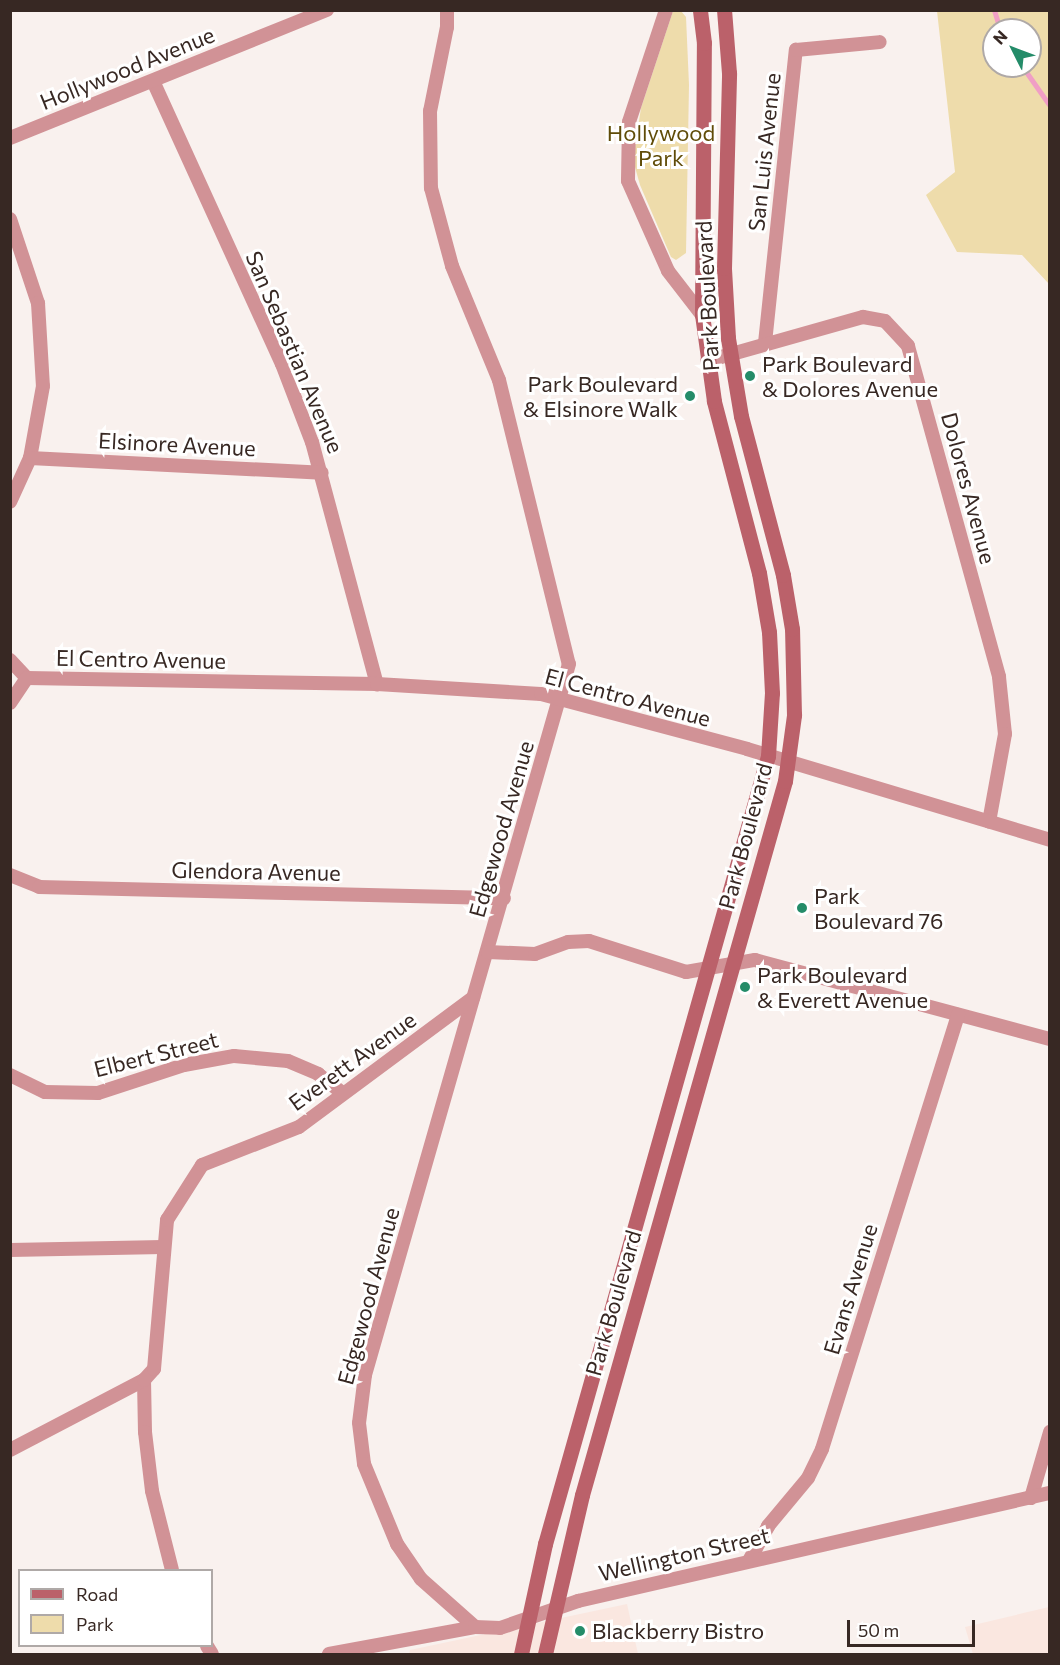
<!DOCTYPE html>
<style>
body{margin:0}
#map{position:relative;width:1060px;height:1665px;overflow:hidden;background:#f9f1ee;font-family:Commissioner,sans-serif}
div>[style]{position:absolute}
.built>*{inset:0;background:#fae7e0}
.green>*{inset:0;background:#eedcab}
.stream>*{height:5px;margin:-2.5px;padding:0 2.5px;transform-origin:2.5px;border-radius:2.5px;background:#f09ec5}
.minor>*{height:14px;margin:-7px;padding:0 7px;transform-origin:7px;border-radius:7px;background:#d19296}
.secondary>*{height:15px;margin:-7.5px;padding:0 7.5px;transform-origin:7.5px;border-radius:7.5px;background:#bb616a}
.dots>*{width:16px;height:16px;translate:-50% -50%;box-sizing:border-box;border:3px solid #fff;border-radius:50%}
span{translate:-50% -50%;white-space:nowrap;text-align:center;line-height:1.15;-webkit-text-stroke:6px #fff;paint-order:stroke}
.street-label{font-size:22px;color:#372823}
.park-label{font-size:22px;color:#604c08}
.poi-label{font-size:22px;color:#372823}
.left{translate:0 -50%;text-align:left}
.right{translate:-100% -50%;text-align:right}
.frame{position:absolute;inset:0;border:12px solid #372823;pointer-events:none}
.legend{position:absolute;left:18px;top:1569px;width:195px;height:78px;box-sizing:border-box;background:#fff;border:2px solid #afa9a7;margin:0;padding:8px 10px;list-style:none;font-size:18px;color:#372823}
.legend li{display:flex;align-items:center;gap:12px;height:30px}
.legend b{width:30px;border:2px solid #afa9a7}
.north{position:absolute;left:982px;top:18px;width:60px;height:60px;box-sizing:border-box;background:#fff;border:2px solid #afa9a7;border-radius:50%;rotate:312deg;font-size:16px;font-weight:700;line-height:24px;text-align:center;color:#372823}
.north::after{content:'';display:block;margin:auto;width:21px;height:27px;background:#248c69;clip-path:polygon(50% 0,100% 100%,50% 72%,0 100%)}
.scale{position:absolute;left:847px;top:1620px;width:128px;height:27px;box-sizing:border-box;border:3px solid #372823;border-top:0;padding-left:8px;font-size:18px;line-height:21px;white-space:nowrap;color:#372823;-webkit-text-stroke:4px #fff;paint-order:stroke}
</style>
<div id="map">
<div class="built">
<div style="clip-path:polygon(627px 1604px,638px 1654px,409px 1654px,410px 1650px)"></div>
<div style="clip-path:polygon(1049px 1607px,1049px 1654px,973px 1654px,965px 1627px)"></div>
</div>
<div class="green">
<div style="clip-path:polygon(673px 11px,681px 11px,686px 17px,689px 85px,686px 253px,676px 260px,671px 257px,640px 185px,633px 160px,641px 108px)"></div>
<div style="clip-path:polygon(evenodd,937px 11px,1049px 11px,1049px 284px,1022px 255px,957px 252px,926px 195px,955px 172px,937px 11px,994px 30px,1030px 30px,1030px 66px,994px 66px,994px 30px)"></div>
</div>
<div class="stream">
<div style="left:994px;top:10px;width:21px;rotate:73deg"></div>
<div style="left:1022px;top:66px;width:49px;rotate:55deg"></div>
</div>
<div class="minor">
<div style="left:447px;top:10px;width:17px;rotate:90deg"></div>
<div style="left:447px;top:27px;width:86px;rotate:101.4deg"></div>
<div style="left:430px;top:111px;width:77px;rotate:89.3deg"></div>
<div style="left:431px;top:188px;width:81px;rotate:74.9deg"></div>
<div style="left:452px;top:266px;width:123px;rotate:67.6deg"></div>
<div style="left:499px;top:380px;width:292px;rotate:76.2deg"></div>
<div style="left:569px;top:664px;width:740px;rotate:106.01deg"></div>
<div style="left:365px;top:1375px;width:48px;rotate:97.1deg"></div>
<div style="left:359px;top:1423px;width:41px;rotate:83deg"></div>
<div style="left:364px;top:1464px;width:87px;rotate:67.6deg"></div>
<div style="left:397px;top:1544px;width:42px;rotate:55.6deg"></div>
<div style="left:421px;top:1579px;width:72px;rotate:41.6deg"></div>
<div style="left:666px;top:10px;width:118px;rotate:108.3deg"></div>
<div style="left:629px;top:122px;width:59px;rotate:91deg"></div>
<div style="left:628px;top:181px;width:98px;rotate:66deg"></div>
<div style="left:668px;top:271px;width:56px;rotate:52.3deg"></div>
<div style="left:153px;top:81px;width:311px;rotate:65.5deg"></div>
<div style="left:282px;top:364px;width:84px;rotate:69deg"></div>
<div style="left:312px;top:442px;width:251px;rotate:75deg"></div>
<div style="left:10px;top:138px;width:342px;rotate:-22deg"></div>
<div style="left:10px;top:219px;width:89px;rotate:71.6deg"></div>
<div style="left:38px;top:303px;width:83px;rotate:86.6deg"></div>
<div style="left:43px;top:386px;width:73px;rotate:100.2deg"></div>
<div style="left:30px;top:458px;width:48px;rotate:114.4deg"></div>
<div style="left:765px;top:343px;width:295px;rotate:-84deg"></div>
<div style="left:796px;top:50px;width:84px;rotate:-5.4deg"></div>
<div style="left:707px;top:361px;width:162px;rotate:-15.8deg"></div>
<div style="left:863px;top:317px;width:22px;rotate:10deg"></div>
<div style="left:885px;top:321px;width:34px;rotate:47deg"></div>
<div style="left:908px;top:346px;width:343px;rotate:74.6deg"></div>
<div style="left:999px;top:677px;width:57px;rotate:84deg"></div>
<div style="left:1005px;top:734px;width:89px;rotate:100.3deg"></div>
<div style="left:30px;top:458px;width:292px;rotate:2.9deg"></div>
<div style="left:10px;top:660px;width:25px;rotate:47deg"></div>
<div style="left:27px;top:678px;width:350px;rotate:1deg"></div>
<div style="left:377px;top:684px;width:164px;rotate:3.5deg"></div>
<div style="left:541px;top:694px;width:213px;rotate:14.9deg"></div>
<div style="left:747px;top:749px;width:316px;rotate:16.7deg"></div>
<div style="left:10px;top:703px;width:30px;rotate:-56deg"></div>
<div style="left:10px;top:875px;width:31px;rotate:22deg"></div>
<div style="left:39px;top:887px;width:465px;rotate:1.4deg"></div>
<div style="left:488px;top:952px;width:47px;rotate:2.4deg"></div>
<div style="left:535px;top:954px;width:35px;rotate:-20deg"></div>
<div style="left:568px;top:942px;width:21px;rotate:-3deg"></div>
<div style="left:589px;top:941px;width:102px;rotate:17.7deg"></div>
<div style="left:686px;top:972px;width:70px;rotate:-9.9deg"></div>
<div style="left:755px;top:960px;width:305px;rotate:15deg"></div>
<div style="left:10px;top:1075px;width:39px;rotate:26deg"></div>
<div style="left:45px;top:1092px;width:53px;rotate:1.1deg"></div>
<div style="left:98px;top:1093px;width:90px;rotate:-18deg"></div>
<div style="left:184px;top:1065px;width:51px;rotate:-10.2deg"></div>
<div style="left:234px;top:1056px;width:54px;rotate:5.3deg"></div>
<div style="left:288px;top:1061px;width:33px;rotate:23deg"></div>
<div style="left:318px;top:1074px;width:31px;rotate:38deg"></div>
<div style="left:10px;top:1250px;width:153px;rotate:-1.1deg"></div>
<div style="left:144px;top:1380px;width:52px;rotate:88.9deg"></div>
<div style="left:145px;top:1432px;width:59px;rotate:83.2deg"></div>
<div style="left:152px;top:1491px;width:81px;rotate:75.8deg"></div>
<div style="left:10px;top:1450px;width:151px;rotate:-27.6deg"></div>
<div style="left:144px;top:1380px;width:15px;rotate:-48deg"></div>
<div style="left:154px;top:1369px;width:150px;rotate:-85deg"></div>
<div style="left:167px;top:1220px;width:65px;rotate:-57.5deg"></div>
<div style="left:202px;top:1165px;width:104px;rotate:-21.4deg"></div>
<div style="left:299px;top:1127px;width:217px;rotate:-36.6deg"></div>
<div style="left:1031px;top:1498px;width:69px;rotate:-73.9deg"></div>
<div style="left:750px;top:1559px;width:38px;rotate:-61deg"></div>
<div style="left:768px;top:1526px;width:62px;rotate:-50.2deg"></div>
<div style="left:808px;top:1478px;width:32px;rotate:-64deg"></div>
<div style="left:822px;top:1449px;width:455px;rotate:-72.6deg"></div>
<div style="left:207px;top:1646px;width:9px;rotate:58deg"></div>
<div style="left:329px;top:1654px;width:148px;rotate:-10.5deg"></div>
<div style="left:475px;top:1627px;width:25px;rotate:2deg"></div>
<div style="left:500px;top:1628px;width:83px;rotate:-19.1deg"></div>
<div style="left:578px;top:1601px;width:484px;rotate:-12.9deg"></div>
</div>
<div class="secondary">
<div style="left:521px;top:1654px;width:113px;rotate:-77.7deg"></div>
<div style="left:545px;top:1544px;width:819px;rotate:-74.2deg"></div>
<div style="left:768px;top:756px;width:63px;rotate:-86.4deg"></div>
<div style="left:772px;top:693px;width:61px;rotate:-92.8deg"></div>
<div style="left:769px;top:632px;width:60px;rotate:-99.6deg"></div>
<div style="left:759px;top:573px;width:178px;rotate:-104.7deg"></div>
<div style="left:714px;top:401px;width:87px;rotate:-97.9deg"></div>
<div style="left:702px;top:315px;width:272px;rotate:-89.6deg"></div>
<div style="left:704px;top:43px;width:33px;rotate:-97deg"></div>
<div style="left:545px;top:1654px;width:163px;rotate:-76.9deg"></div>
<div style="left:582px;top:1495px;width:742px;rotate:-74.13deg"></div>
<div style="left:785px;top:781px;width:67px;rotate:-82.2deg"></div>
<div style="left:794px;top:715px;width:86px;rotate:-91.3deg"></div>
<div style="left:792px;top:629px;width:55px;rotate:-99.5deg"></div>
<div style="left:783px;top:575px;width:164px;rotate:-104.8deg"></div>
<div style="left:741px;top:416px;width:79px;rotate:-99.5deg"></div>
<div style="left:728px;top:338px;width:70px;rotate:-93.3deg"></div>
<div style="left:724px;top:268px;width:195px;rotate:-88.5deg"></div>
<div style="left:729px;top:73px;width:63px;rotate:-94.5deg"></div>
</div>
<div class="dots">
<div style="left:750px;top:376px;background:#248c69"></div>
<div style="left:690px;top:396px;background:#248c69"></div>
<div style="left:802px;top:908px;background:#248c69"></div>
<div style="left:745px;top:987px;background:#248c69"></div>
<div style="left:580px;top:1631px;background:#248c69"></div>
</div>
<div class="street-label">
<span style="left:127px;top:68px;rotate:-22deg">Hollywood Avenue</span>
<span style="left:764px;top:152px;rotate:-84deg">San Luis Avenue</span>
<span style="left:707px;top:296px;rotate:-93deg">Park Boulevard</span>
<span style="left:295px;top:352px;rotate:67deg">San Sebastian Avenue</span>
<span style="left:177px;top:444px;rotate:3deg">Elsinore Avenue</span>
<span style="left:969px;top:488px;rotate:75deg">Dolores Avenue</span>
<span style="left:141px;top:659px;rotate:1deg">El Centro Avenue</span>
<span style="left:628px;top:697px;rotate:15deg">El Centro Avenue</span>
<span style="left:501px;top:829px;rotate:-74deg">Edgewood Avenue</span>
<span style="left:745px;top:836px;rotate:-75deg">Park Boulevard</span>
<span style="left:256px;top:871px;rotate:1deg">Glendora Avenue</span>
<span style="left:156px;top:1054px;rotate:-14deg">Elbert Street</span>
<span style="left:352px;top:1061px;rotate:-36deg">Everett Avenue</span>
<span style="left:850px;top:1289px;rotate:-73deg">Evans Avenue</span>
<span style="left:368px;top:1296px;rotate:-75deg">Edgewood Avenue</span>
<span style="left:613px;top:1303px;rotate:-74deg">Park Boulevard</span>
<span style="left:684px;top:1554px;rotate:-13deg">Wellington Street</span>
</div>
<div class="park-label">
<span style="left:661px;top:145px">Hollywood<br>Park</span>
</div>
<div class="poi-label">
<span class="left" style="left:762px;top:376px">Park Boulevard<br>&amp; Dolores Avenue</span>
<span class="right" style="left:678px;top:396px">Park Boulevard<br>&amp; Elsinore Walk</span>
<span class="left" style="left:814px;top:908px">Park<br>Boulevard 76</span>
<span class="left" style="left:757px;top:987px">Park Boulevard<br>&amp; Everett Avenue</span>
<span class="left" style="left:592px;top:1631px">Blackberry Bistro</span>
</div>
<div class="frame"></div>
<ul class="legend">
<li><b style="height:8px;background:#bb616a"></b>Road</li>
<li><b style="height:16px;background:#eedcab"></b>Park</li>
</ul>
<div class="north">N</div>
<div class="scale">50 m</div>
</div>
